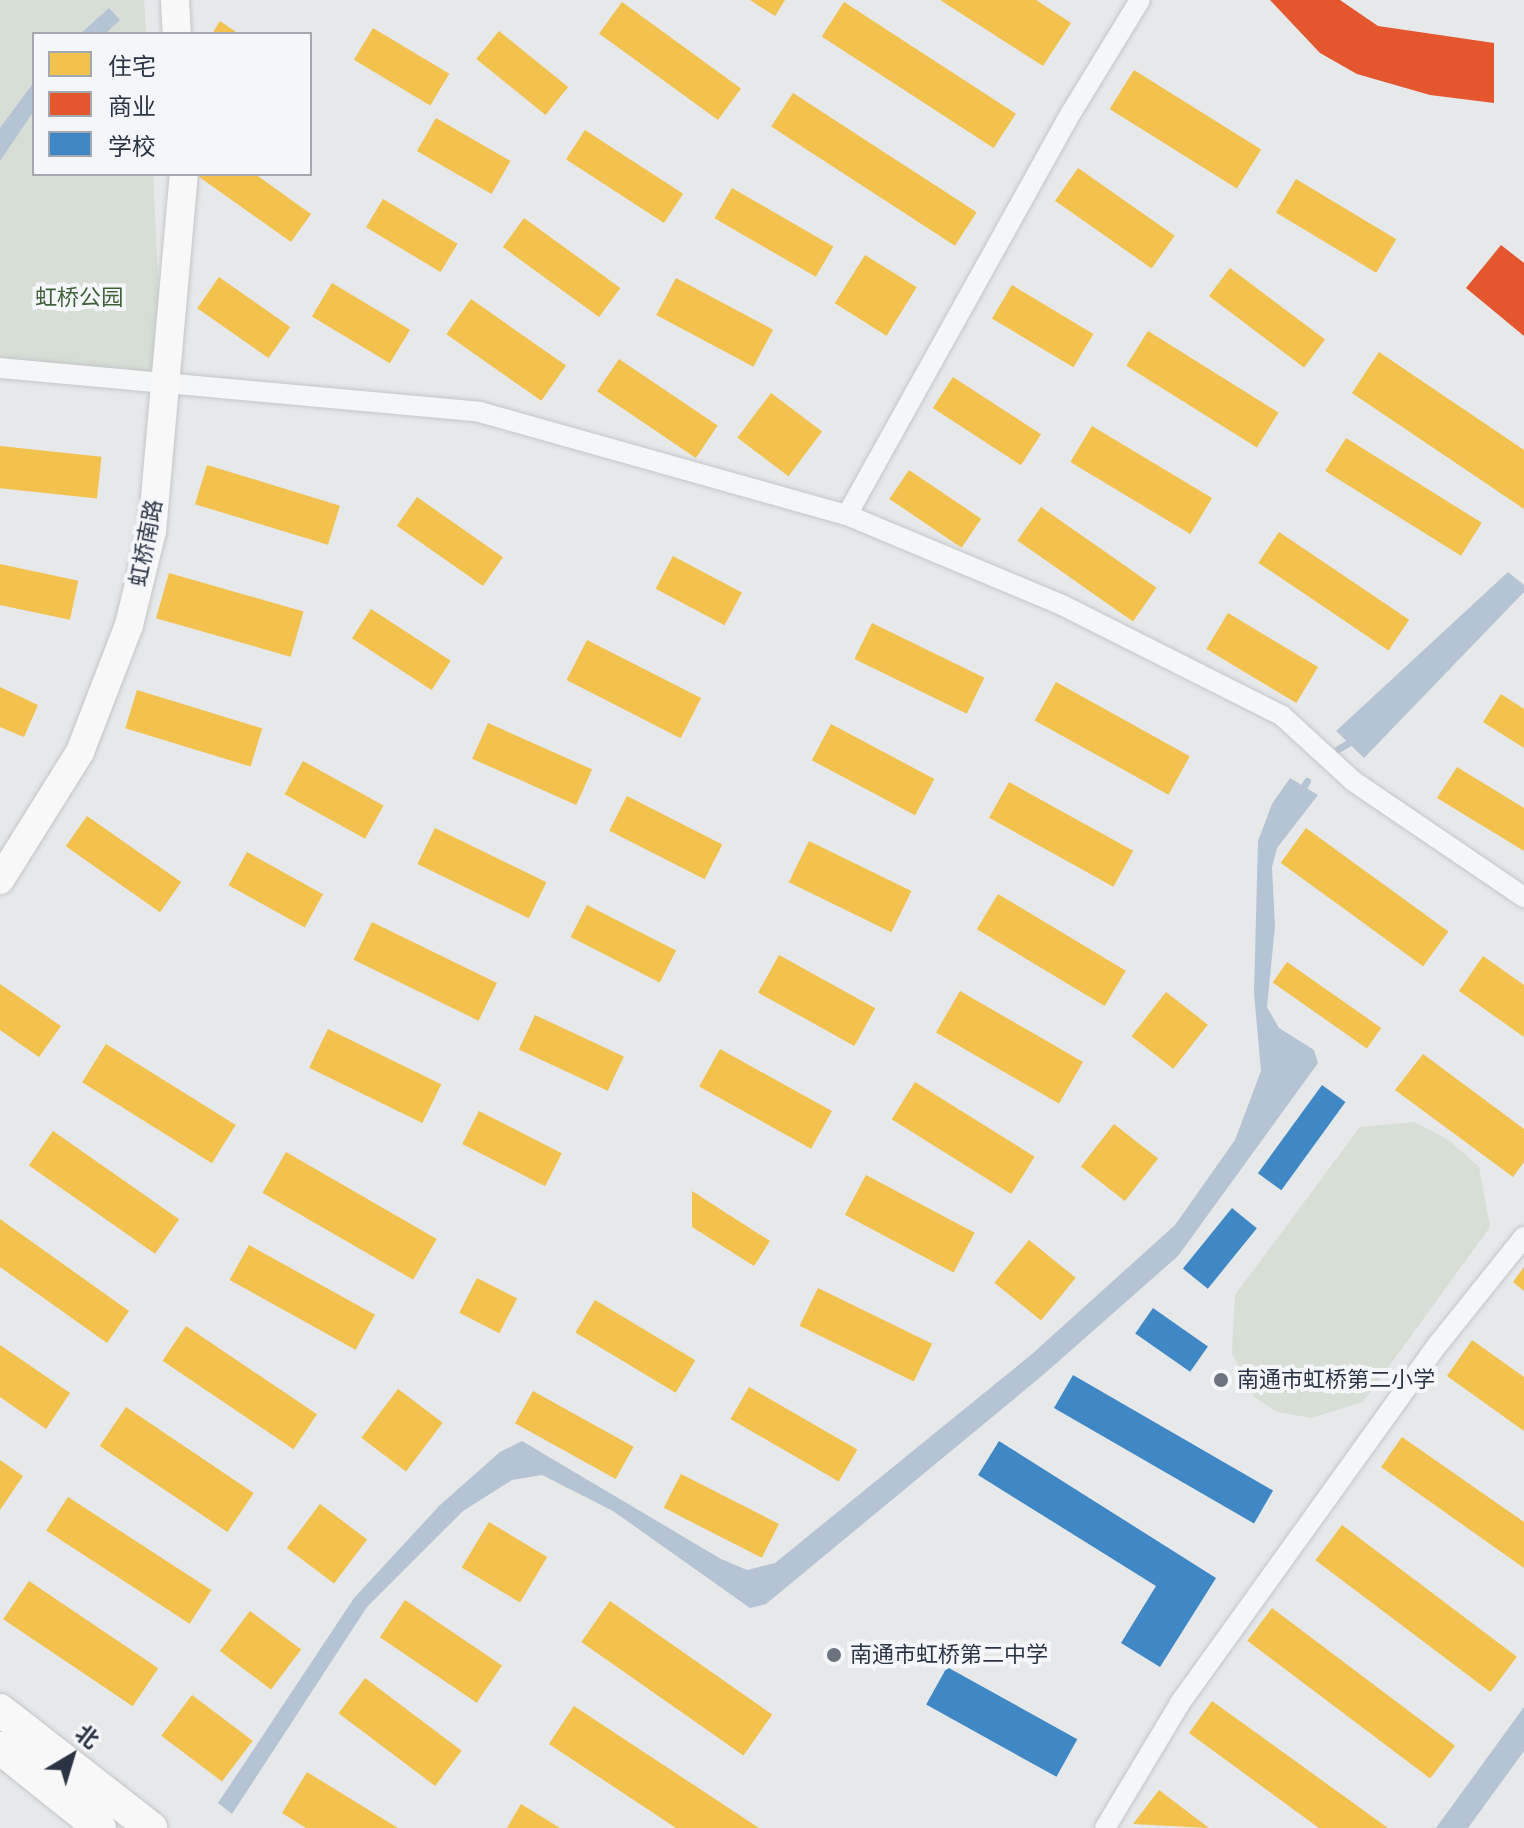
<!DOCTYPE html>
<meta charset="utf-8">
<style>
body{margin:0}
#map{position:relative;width:1524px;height:1828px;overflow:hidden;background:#e6e8ea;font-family:Figtree,"Noto Sans SC",sans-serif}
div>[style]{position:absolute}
.green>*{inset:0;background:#d6ded6}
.water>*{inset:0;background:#b4c4d5}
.homes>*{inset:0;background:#f2c14e;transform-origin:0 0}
.shops>*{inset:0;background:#e4572e}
.schools>*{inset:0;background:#3f88c5;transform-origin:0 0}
.stream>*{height:7px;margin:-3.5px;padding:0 3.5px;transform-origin:3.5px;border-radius:3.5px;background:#b4c4d5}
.roads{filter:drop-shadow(0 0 2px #c4c6c8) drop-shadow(0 0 2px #c4c6c8)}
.street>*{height:20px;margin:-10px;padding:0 10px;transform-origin:10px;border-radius:10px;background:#f5f6f7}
.secondary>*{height:28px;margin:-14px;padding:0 14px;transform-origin:14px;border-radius:14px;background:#f8f8f8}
.primary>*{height:32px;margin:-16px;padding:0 16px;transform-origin:16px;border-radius:16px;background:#f8f8f8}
.dots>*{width:22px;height:22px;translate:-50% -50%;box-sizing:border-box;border:4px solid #f4f6f9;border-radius:50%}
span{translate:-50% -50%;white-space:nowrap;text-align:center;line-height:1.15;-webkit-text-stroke:8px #f4f6f9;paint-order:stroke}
.park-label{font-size:22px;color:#3f6138}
.street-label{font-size:22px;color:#2b3445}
.poi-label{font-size:22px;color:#2b3445}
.left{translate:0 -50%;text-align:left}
.legend{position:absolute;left:32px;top:32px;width:280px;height:144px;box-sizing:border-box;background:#f4f6f9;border:2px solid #a4a8b1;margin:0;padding:10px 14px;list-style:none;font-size:24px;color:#2b3445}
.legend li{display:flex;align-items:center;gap:16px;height:40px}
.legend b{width:40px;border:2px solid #a4a8b1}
.north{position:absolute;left:32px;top:1716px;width:80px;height:80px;-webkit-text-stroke:6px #f4f6f9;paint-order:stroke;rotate:38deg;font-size:22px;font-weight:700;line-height:32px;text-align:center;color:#2b3445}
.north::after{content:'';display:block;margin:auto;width:28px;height:36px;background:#2b3445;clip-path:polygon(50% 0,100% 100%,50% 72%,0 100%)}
</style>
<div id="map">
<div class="green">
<div style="clip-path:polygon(0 0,144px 0,146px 34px,34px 34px,34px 174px,153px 174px,163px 378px,0 377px)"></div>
<div style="clip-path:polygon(1415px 1122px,1450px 1141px,1479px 1167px,1490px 1227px,1363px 1402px,1311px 1418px,1278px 1412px,1254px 1397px,1232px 1353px,1235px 1295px,1360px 1127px)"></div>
</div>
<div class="water">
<div style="clip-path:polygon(109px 8px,120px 20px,105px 34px,80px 34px)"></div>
<div style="clip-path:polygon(34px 82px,34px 111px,0 161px,0 128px)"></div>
<div style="clip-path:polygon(1508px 572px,1524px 585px,1524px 592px,1364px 758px,1336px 731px)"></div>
<div style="clip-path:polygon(1290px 778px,1318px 795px,1277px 848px,1272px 867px,1275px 926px,1267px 1007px,1279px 1028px,1314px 1050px,1318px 1063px,1178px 1256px,1043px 1375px,766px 1604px,750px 1608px,613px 1511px,542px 1475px,512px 1480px,463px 1511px,367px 1607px,232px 1814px,218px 1803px,354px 1598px,440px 1505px,500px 1452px,522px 1441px,721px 1559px,747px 1570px,775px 1563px,1032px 1354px,1175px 1225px,1235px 1140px,1261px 1071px,1254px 993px,1258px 841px,1272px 804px)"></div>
<div style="clip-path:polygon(1524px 1707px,1524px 1751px,1468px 1828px,1436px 1828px)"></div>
</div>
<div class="homes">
<div style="clip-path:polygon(750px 0,785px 0,775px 16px)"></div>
<div style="clip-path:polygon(940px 0,1036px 0,1071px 23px,1043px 66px)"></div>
<div style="left:622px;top:2px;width:147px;height:39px;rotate:36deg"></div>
<div style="left:844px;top:2px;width:205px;height:41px;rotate:33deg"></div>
<div style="clip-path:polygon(220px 21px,239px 34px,212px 34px)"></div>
<div style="left:373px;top:28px;width:89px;height:37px;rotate:31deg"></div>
<div style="left:499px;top:31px;width:89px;height:36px;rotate:39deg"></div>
<div style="left:1134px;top:70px;width:150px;height:46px;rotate:32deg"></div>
<div style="left:793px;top:93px;width:219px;height:40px;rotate:33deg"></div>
<div style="left:436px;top:118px;width:86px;height:38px;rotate:30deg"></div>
<div style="left:585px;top:130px;width:117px;height:35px;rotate:33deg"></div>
<div style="left:1078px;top:168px;width:118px;height:40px;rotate:35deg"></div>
<div style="clip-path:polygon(195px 174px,255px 174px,311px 214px,291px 242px)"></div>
<div style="left:1296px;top:179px;width:117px;height:39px;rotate:31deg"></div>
<div style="left:732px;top:188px;width:117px;height:35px;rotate:30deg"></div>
<div style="left:383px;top:199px;width:87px;height:33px;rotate:31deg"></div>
<div style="left:524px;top:218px;width:119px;height:36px;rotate:36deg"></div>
<div style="left:865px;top:255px;width:61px;height:57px;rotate:32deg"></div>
<div style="left:1230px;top:268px;width:119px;height:35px;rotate:37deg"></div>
<div style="left:219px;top:277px;width:87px;height:38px;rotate:35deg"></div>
<div style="left:676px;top:278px;width:110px;height:42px;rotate:28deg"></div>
<div style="left:332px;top:283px;width:91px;height:39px;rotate:31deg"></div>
<div style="left:1012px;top:285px;width:95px;height:39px;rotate:31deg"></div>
<div style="left:471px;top:299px;width:116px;height:43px;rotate:35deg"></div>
<div style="left:1148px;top:331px;width:154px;height:41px;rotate:32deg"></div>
<div style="clip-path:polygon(1379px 352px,1524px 450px,1524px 509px,1352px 393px)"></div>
<div style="left:619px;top:359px;width:119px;height:39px;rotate:34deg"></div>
<div style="left:953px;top:377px;width:105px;height:37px;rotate:33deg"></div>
<div style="left:771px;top:393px;width:64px;height:56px;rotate:37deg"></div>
<div style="left:1092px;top:426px;width:140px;height:42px;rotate:31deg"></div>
<div style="left:1346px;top:438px;width:160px;height:39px;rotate:32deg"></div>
<div style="left:0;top:446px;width:102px;height:42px;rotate:6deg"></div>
<div style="left:207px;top:465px;width:139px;height:41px;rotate:17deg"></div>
<div style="left:909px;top:470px;width:87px;height:35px;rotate:34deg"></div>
<div style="left:417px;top:497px;width:105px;height:35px;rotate:35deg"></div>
<div style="left:1041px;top:507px;width:141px;height:41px;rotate:35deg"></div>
<div style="left:1279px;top:532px;width:157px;height:37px;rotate:34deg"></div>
<div style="left:673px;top:556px;width:78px;height:37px;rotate:28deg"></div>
<div style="left:0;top:564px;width:80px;height:40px;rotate:12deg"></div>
<div style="left:169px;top:573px;width:140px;height:47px;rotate:16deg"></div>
<div style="left:371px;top:609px;width:95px;height:35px;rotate:33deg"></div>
<div style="left:1228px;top:613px;width:105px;height:42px;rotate:31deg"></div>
<div style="left:872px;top:623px;width:125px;height:40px;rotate:26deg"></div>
<div style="left:587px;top:640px;width:128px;height:45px;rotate:27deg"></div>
<div style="left:1056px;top:682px;width:153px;height:44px;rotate:29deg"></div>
<div style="clip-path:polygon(0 687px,38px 705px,24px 737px,0 727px)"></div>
<div style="left:137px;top:690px;width:131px;height:40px;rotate:17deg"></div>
<div style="clip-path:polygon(1501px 694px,1524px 709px,1524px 748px,1483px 722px)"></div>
<div style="left:488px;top:723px;width:114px;height:39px;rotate:24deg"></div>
<div style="left:831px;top:724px;width:117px;height:41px;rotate:28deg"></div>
<div style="left:303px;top:761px;width:92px;height:38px;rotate:29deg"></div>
<div style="clip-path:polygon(1457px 767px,1524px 808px,1524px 851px,1437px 798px)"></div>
<div style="left:1009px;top:782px;width:142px;height:41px;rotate:29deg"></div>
<div style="left:627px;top:796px;width:107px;height:39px;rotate:27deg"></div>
<div style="left:87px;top:816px;width:115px;height:37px;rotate:35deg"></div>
<div style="left:435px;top:828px;width:124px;height:40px;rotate:26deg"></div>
<div style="left:1306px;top:828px;width:176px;height:43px;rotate:36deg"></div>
<div style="left:809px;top:841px;width:114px;height:46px;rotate:26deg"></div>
<div style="left:247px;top:852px;width:87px;height:38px;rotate:29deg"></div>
<div style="left:998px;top:894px;width:149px;height:41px;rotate:31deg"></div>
<div style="left:587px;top:905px;width:100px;height:36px;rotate:27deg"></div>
<div style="left:372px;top:922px;width:139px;height:42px;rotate:26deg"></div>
<div style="left:779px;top:955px;width:110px;height:43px;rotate:29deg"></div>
<div style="clip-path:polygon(1483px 956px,1524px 985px,1524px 1037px,1459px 991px)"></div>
<div style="left:1287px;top:962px;width:115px;height:25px;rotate:35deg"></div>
<div style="clip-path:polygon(0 984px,61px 1026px,39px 1057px,0 1030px)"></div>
<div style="left:960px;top:991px;width:142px;height:48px;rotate:30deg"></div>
<div style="left:1166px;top:992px;width:53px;height:56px;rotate:38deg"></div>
<div style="left:535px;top:1015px;width:98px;height:38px;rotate:25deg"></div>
<div style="left:328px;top:1029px;width:126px;height:43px;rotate:26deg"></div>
<div style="left:106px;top:1044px;width:153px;height:45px;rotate:32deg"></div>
<div style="left:720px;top:1049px;width:128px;height:43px;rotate:29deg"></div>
<div style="clip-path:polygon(1423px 1054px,1524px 1129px,1524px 1162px,1513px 1177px,1395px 1090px)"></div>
<div style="left:915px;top:1082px;width:141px;height:44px;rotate:32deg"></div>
<div style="left:479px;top:1111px;width:93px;height:37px;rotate:27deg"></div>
<div style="left:1114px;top:1124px;width:56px;height:54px;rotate:38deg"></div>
<div style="left:53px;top:1131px;width:154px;height:42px;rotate:35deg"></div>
<div style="left:286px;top:1152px;width:174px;height:47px;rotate:30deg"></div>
<div style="left:866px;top:1175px;width:123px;height:45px;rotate:28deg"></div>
<div style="clip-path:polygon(692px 1191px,770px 1241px,754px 1266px,692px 1227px)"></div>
<div style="clip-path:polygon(0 1219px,129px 1311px,107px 1343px,0 1267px)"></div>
<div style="left:1029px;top:1240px;width:60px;height:55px;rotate:39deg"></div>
<div style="left:249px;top:1245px;width:144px;height:40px;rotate:29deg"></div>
<div style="clip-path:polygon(1524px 1267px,1524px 1291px,1513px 1282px)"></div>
<div style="left:477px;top:1278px;width:45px;height:39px;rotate:27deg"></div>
<div style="left:818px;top:1288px;width:127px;height:42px;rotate:26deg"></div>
<div style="left:595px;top:1300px;width:117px;height:38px;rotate:31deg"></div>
<div style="left:186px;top:1326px;width:158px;height:42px;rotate:34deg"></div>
<div style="clip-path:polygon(1472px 1340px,1524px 1377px,1524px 1431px,1447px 1376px)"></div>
<div style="clip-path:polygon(0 1345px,70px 1393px,46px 1429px,0 1397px)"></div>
<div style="left:749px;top:1387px;width:125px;height:37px;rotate:30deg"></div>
<div style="left:398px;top:1389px;width:56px;height:61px;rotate:37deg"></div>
<div style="left:533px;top:1391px;width:115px;height:37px;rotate:29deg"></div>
<div style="left:126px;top:1407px;width:154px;height:47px;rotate:34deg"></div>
<div style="clip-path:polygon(1402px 1437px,1524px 1522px,1524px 1568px,1381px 1467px)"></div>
<div style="clip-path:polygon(0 1460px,23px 1476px,0 1510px)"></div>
<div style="left:681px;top:1474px;width:110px;height:38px;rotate:27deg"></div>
<div style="left:68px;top:1497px;width:171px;height:40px;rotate:33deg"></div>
<div style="left:320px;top:1504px;width:59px;height:55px;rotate:37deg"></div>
<div style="left:489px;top:1522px;width:68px;height:53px;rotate:31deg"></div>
<div style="left:1342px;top:1525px;width:219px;height:44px;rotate:37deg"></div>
<div style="left:29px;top:1581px;width:156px;height:46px;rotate:34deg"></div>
<div style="left:405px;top:1600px;width:117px;height:45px;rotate:34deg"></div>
<div style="left:610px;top:1601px;width:198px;height:50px;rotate:35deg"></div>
<div style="left:1272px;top:1608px;width:229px;height:41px;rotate:37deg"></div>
<div style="left:250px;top:1611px;width:64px;height:50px;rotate:37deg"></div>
<div style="left:365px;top:1678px;width:121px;height:44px;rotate:37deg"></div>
<div style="left:192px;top:1695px;width:76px;height:51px;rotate:37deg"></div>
<div style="clip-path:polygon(1212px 1701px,1388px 1828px,1319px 1828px,1189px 1733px)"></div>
<div style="clip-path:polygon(574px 1706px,759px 1828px,676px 1828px,549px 1744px)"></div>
<div style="clip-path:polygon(307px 1772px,398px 1828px,306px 1828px,282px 1813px)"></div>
<div style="clip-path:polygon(1159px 1790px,1209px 1828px,1133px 1824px)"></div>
<div style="clip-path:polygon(521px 1804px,560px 1828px,507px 1828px)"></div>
</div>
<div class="shops">
<div style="clip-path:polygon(1270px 0,1340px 0,1378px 26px,1494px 43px,1494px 103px,1430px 95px,1357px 74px,1320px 53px)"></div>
<div style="clip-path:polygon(1501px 245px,1524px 263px,1524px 336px,1466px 288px)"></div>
</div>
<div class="schools">
<div style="left:1322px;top:1085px;width:29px;height:109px;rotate:36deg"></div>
<div style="left:1232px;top:1208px;width:32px;height:78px;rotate:39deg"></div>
<div style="left:1153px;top:1308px;width:67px;height:31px;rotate:35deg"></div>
<div style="left:1073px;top:1375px;width:231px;height:38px;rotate:30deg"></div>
<div style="clip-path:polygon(999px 1441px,1216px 1578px,1160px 1667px,1121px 1643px,1156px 1586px,978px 1475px)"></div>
<div style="left:947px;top:1667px;width:149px;height:43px;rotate:29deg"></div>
</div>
<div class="stream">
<div style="left:1338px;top:749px;width:21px;rotate:-31deg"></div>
<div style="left:1300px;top:793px;width:14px;rotate:-60deg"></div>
</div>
<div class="roads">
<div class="street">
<div style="left:0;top:368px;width:482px;rotate:5.2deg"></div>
<div style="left:480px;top:412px;width:381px;rotate:15.7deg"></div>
<div style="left:847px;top:515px;width:233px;rotate:22.7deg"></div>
<div style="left:1062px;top:605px;width:245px;rotate:26.7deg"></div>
<div style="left:1281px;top:715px;width:98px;rotate:42.5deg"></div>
<div style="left:1353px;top:781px;width:207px;rotate:34.2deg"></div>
<div style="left:847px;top:515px;width:460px;rotate:-60.9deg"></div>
<div style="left:1071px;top:113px;width:132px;rotate:-58.6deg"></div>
<div style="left:1105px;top:1828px;width:146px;rotate:-59deg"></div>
<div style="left:1180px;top:1703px;width:443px;rotate:-54.3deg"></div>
<div style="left:1439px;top:1343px;width:136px;rotate:-51.3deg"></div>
</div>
<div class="secondary">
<div style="left:175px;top:0;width:34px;rotate:87deg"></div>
<div style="left:0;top:880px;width:151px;rotate:-58deg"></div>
<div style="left:80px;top:752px;width:136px;rotate:-68.9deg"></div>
<div style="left:129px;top:625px;width:97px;rotate:-76.3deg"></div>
<div style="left:152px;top:531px;width:358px;rotate:-84.9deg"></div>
</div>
<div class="primary">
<div style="left:0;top:1710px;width:192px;rotate:38deg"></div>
<div style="left:0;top:1748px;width:128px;rotate:38.7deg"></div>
</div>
</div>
<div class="dots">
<div style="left:1221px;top:1380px;background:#6c737f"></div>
<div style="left:834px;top:1655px;background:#6c737f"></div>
</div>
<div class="park-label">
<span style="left:79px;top:298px">虹桥公园</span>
</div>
<div class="street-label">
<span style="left:146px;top:543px;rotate:-79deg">虹桥南路</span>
</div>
<div class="poi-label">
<span class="left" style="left:1237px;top:1380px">南通市虹桥第二小学</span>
<span class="left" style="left:850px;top:1655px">南通市虹桥第二中学</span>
</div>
<ul class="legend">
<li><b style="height:22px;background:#f2c14e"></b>住宅</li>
<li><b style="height:22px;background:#e4572e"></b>商业</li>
<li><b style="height:22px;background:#3f88c5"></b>学校</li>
</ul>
<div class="north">北</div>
</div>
